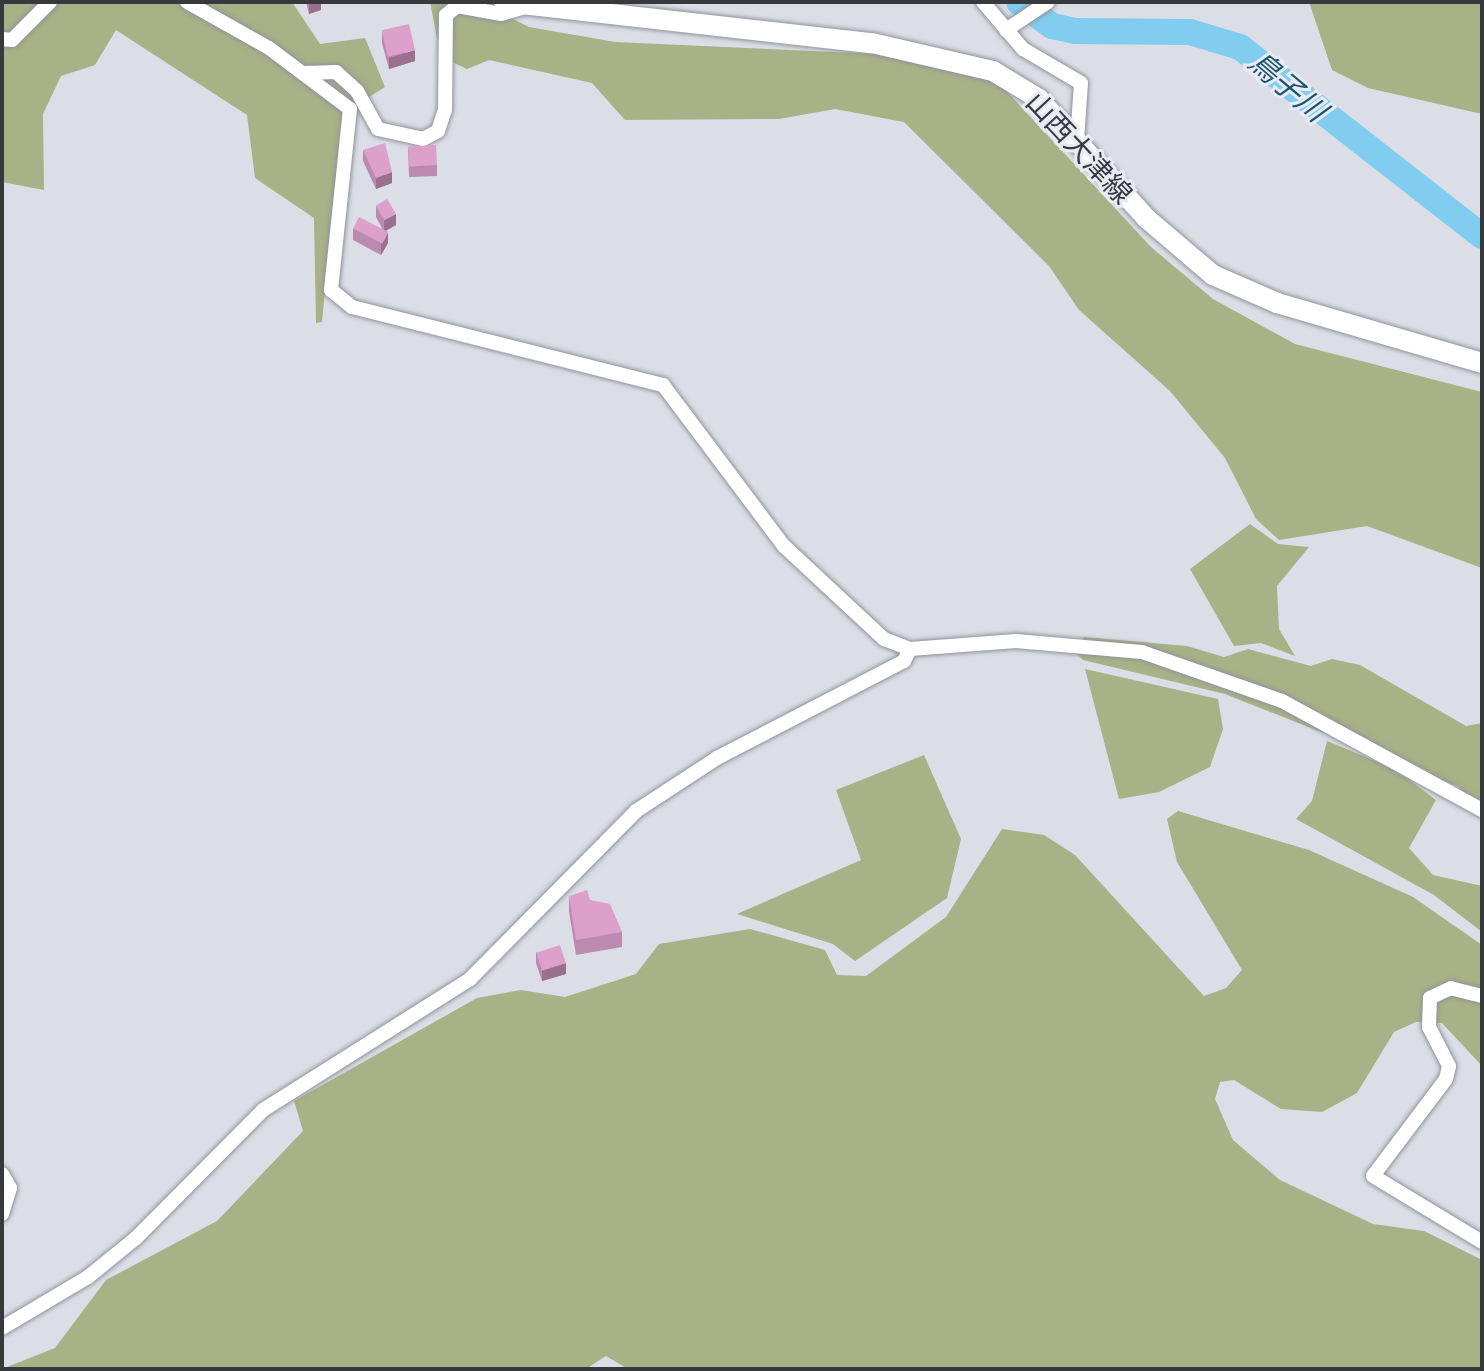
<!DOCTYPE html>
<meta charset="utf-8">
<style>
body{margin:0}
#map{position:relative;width:1484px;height:1371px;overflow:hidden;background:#dbdee6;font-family:"Open Sans","Noto Sans JP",sans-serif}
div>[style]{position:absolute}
.green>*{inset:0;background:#a9b186}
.river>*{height:26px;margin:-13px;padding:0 13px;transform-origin:13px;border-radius:13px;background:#80cdef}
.roads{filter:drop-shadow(0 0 2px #90939b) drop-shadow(0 0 2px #90939b)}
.minor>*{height:14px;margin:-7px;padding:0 7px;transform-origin:7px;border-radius:7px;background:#fff}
.secondary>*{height:20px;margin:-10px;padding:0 10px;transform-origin:10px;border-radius:10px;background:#fff}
.wall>*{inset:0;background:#bd8aaf}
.shaded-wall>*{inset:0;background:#9a708e}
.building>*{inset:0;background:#dca0cb;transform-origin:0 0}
span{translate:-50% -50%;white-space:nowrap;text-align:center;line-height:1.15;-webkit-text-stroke:6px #e9ebf4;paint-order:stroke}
.street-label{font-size:28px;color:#38393d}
.water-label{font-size:30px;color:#1a576f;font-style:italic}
.frame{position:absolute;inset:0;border:4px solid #38393d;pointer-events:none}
</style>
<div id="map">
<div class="green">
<div style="clip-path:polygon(2px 2px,292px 2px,320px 44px,365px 38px,385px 87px,342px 114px,322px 322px,316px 323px,314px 218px,255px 178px,247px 115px,116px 30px,95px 65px,61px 76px,43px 114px,44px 190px,2px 182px)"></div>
<div style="clip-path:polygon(430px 2px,479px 2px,529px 27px,615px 42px,900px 55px,965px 68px,1001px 85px,1151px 247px,1213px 299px,1295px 344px,1482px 392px,1482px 568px,1367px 526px,1279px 540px,1256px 519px,1225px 458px,1170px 391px,1079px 310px,1049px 266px,904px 122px,835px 109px,779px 119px,625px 120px,592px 83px,489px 60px,467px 69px,454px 63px,437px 38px)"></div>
<div style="clip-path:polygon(1309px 2px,1482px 2px,1482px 114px,1368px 88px,1332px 70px)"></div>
<div style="clip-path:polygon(1250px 524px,1278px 544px,1309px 547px,1277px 586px,1279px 629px,1295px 656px,1261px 643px,1234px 646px,1190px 569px)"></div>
<div style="clip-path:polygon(1084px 637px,1187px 646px,1224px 657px,1248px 649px,1311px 666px,1332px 659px,1360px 665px,1466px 726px,1482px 723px,1482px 807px,1457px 786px,1225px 694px,1083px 660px,1074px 651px)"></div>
<div style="clip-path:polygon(1085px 669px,1218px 699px,1223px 729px,1210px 767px,1159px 792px,1119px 799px)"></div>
<div style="clip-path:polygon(1327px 741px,1395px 769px,1436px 800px,1409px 848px,1433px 875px,1482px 886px,1482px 932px,1434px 895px,1296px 819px,1312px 801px)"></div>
<div style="clip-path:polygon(924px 755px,961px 839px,947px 898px,855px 961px,833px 944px,737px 914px,861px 860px,836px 790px)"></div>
<div style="clip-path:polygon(1178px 811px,1309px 850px,1413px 897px,1482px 945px,1482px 1066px,1442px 1023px,1416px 1022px,1394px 1032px,1357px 1093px,1322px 1112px,1281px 1109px,1234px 1080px,1220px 1082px,1215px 1099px,1233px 1140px,1280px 1180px,1373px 1224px,1424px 1231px,1482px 1260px,1482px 1369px,628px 1369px,606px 1356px,586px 1369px,2px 1369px,55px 1348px,106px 1280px,217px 1221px,303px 1131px,294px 1101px,477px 998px,521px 990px,565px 997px,636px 974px,659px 944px,750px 929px,825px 950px,837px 975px,866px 976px,946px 917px,1002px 829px,1044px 835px,1075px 855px,1204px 996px,1226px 988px,1242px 970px,1177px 862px,1167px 819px)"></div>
</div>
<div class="river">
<div style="left:1019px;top:2px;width:41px;rotate:36deg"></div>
<div style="left:1052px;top:26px;width:24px;rotate:12deg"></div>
<div style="left:1075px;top:31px;width:115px;rotate:0.5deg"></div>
<div style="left:1190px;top:32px;width:52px;rotate:16.7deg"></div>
<div style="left:1240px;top:47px;width:307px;rotate:38deg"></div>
</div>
<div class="roads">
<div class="minor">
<div style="left:187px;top:2px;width:94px;rotate:29.3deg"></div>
<div style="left:269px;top:48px;width:101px;rotate:37deg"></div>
<div style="left:350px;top:109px;width:182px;rotate:96deg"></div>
<div style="left:331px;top:290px;width:27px;rotate:39deg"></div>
<div style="left:352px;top:307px;width:321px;rotate:14.1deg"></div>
<div style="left:663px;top:385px;width:201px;rotate:53.1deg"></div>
<div style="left:784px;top:546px;width:137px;rotate:42.9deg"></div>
<div style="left:884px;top:639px;width:28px;rotate:21deg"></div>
<div style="left:910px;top:649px;width:106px;rotate:-4.3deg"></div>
<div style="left:1016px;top:641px;width:126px;rotate:5deg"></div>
<div style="left:1142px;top:652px;width:148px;rotate:19.3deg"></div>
<div style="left:1282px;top:701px;width:228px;rotate:28.6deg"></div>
<div style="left:983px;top:2px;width:62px;rotate:49.6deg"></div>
<div style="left:1023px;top:49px;width:67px;rotate:30.4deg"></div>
<div style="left:1081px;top:83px;width:57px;rotate:94deg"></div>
<div style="left:1006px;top:30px;width:50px;rotate:-33.7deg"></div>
<div style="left:2px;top:39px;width:10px;rotate:6deg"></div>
<div style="left:12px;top:40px;width:54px;rotate:-45deg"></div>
<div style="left:305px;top:73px;width:31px;rotate:-2deg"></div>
<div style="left:336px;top:72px;width:28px;rotate:42deg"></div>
<div style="left:357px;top:91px;width:43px;rotate:61.1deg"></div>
<div style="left:378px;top:129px;width:46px;rotate:12.5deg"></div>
<div style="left:423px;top:139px;width:17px;rotate:-28deg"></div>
<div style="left:438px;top:131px;width:22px;rotate:-72deg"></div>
<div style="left:445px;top:110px;width:95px;rotate:-89.4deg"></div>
<div style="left:446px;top:15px;width:14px;rotate:-39deg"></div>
<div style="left:457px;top:6px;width:45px;rotate:10.3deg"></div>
<div style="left:501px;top:14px;width:25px;rotate:-16deg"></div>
<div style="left:1482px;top:996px;width:32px;rotate:-166deg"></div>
<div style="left:1451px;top:988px;width:23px;rotate:155deg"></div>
<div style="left:1430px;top:998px;width:29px;rotate:92deg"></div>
<div style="left:1429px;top:1027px;width:44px;rotate:62.9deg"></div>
<div style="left:1449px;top:1066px;width:13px;rotate:103deg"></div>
<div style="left:1446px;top:1079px;width:121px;rotate:127deg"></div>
<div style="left:1373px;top:1176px;width:127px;rotate:31.2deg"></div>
<div style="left:2px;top:1174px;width:16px;rotate:60deg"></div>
<div style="left:10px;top:1188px;width:27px;rotate:107deg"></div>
<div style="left:2px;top:1328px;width:100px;rotate:-30.7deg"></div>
<div style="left:88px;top:1277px;width:62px;rotate:-39.1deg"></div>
<div style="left:136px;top:1238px;width:180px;rotate:-45.2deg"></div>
<div style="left:263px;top:1110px;width:245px;rotate:-32.3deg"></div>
<div style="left:470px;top:979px;width:236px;rotate:-45.3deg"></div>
<div style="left:636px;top:811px;width:97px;rotate:-33.2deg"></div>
<div style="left:717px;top:758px;width:211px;rotate:-27.4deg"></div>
<div style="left:904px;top:661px;width:13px;rotate:-63deg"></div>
</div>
<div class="secondary">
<div style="left:504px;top:2px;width:370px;rotate:6.4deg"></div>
<div style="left:872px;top:43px;width:124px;rotate:13deg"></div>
<div style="left:993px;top:71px;width:54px;rotate:31.3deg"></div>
<div style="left:1039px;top:99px;width:160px;rotate:48deg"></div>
<div style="left:1146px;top:218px;width:88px;rotate:40.4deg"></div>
<div style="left:1213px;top:275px;width:70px;rotate:23.6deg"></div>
<div style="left:1277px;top:303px;width:214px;rotate:16.3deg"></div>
</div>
</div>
<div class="wall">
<div style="clip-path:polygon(306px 2px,321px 2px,321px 10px,309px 14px)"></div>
<div style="clip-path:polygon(382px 32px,415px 61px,389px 69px,382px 43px)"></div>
<div style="clip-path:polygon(408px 147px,437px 165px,437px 176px,409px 177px)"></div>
<div style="clip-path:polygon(363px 150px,392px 183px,376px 189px,363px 161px)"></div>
<div style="clip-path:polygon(376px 206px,396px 225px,385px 231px,388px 243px,381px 255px,353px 240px,353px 229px,383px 230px,376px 217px)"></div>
<div style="clip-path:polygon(569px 896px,590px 900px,622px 932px,622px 947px,576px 955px,569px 911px)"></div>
<div style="clip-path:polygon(536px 952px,566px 974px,542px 981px,536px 963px)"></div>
</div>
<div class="shaded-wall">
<div style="clip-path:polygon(312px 2px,321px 2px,321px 10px,309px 14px,309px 3px)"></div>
<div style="clip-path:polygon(415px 50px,415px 61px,389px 69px,389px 58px)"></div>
<div style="clip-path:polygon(392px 172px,392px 183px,376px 189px,376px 178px)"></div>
<div style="clip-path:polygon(396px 214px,396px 225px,384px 232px,384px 220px)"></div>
<div style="clip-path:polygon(388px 232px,388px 243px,381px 255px,381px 244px)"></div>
<div style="clip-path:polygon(566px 963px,566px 974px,542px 981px,542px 970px)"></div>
</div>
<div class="building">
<div style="left:409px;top:24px;width:27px;height:28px;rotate:77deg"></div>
<div style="clip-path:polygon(385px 143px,392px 172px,376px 178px,363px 150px)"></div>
<div style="left:436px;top:145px;width:20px;height:28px;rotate:87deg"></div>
<div style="left:387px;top:199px;width:17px;height:13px;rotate:59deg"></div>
<div style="left:359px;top:217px;width:33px;height:13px;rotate:27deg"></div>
<div style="clip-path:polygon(587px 890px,590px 900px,610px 904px,622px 932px,576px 940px,569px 896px)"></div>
<div style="left:560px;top:945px;width:19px;height:25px;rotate:72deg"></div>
</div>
<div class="street-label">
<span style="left:1080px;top:147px;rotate:47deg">山西大津線</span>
</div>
<div class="water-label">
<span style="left:1288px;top:86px;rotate:40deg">鳥子川</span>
</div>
<div class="frame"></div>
</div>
